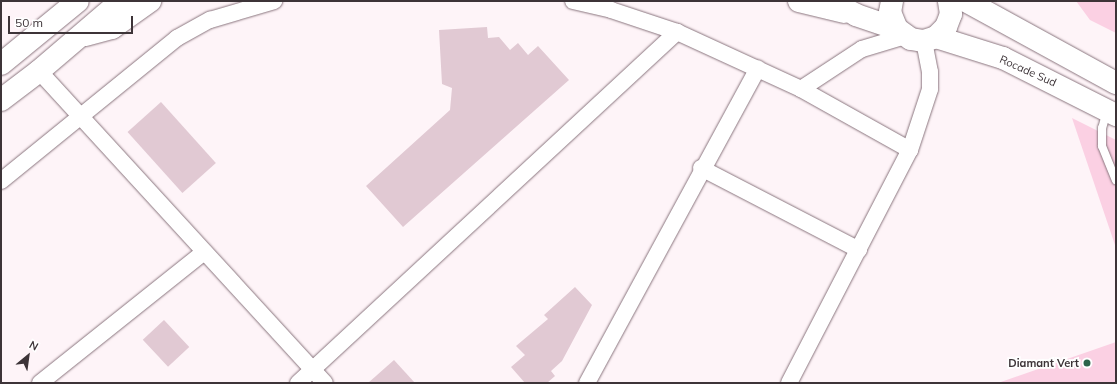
<!DOCTYPE html>
<style>
body{margin:0}
#map{position:relative;width:1117px;height:384px;overflow:hidden;background:#fef4f8;font-family:Mulish,sans-serif}
div>[style]{position:absolute}
.green>*{inset:0;background:#fbd0e3}
.building>*{inset:0;background:#e1c9d3;transform-origin:0 0}
.roads{filter:drop-shadow(0 0 1px #8a757e) drop-shadow(0 0 1px #8a757e)}
.service>*{height:8px;margin:-4px;padding:0 4px;transform-origin:4px;border-radius:4px;background:#fff}
.minor>*{height:16px;margin:-8px;padding:0 8px;transform-origin:8px;border-radius:8px;background:#fff}
.trunk>*{height:22px;margin:-11px;padding:0 11px;transform-origin:11px;border-radius:11px;background:#fff}
.dots>*{width:11px;height:11px;translate:-50% -50%;box-sizing:border-box;border:2px solid #fff;border-radius:50%}
span{translate:-50% -50%;white-space:nowrap;text-align:center;line-height:1.15;-webkit-text-stroke:3.5px #fff;paint-order:stroke}
.street-label{font-size:11px;color:#3d3438}
.poi-label{font-size:11px;color:#3d3438;font-weight:700}
.right{translate:-100% -50%;text-align:right}
.frame{position:absolute;inset:0;border:2px solid #3d3438;pointer-events:none}
.north{position:absolute;left:8px;top:336px;width:40px;height:40px;-webkit-text-stroke:3px #fff;paint-order:stroke;rotate:29deg;font-size:11px;font-weight:700;line-height:16px;text-align:center;color:#3d3438}
.north::after{content:'';display:block;margin:auto;width:14px;height:18px;background:#3d3438;clip-path:polygon(50% 0,100% 100%,50% 72%,0 100%)}
.scale{position:absolute;left:8px;top:16px;width:125px;height:18px;box-sizing:border-box;border:2px solid #3d3438;border-top:0;padding-left:5px;font-size:12px;line-height:14px;white-space:nowrap;color:#3d3438;-webkit-text-stroke:3px #fff;paint-order:stroke}
</style>
<div id="map">
<div class="green">
<div style="clip-path:polygon(1076px 1px,1116px 1px,1116px 33px,1090px 20px)"></div>
<div style="clip-path:polygon(1072px 118px,1116px 140px,1116px 248px)"></div>
<div style="clip-path:polygon(1116px 342px,1116px 383px,998px 383px)"></div>
</div>
<div class="building">
<div style="clip-path:polygon(487px 27px,488px 38px,499px 37px,510px 50px,518px 43px,528px 55px,538px 46px,569px 80px,403px 227px,366px 186px,450px 110px,452px 88px,442px 84px,439px 30px)"></div>
<div style="left:161px;top:102px;width:82px;height:45px;rotate:48deg"></div>
<div style="clip-path:polygon(575px 287px,592px 305px,562px 361px,551px 371px,555px 376px,547px 383px,525px 383px,511px 367px,525px 355px,516px 346px,548px 319px,544px 315px)"></div>
<div style="left:164px;top:320px;width:37px;height:29px;rotate:47deg"></div>
<div style="clip-path:polygon(394px 360px,415px 383px,368px 383px)"></div>
</div>
<div class="roads">
<div class="service">
<div style="left:1107px;top:111px;width:18px;rotate:106deg"></div>
<div style="left:1102px;top:128px;width:18px;rotate:90deg"></div>
<div style="left:1102px;top:146px;width:37px;rotate:68deg"></div>
</div>
<div class="minor">
<div style="left:573px;top:1px;width:39px;rotate:13deg"></div>
<div style="left:611px;top:10px;width:70px;rotate:18.4deg"></div>
<div style="left:677px;top:32px;width:136px;rotate:24.7deg"></div>
<div style="left:801px;top:89px;width:125px;rotate:29.2deg"></div>
<div style="left:39px;top:71px;width:423px;rotate:47.5deg"></div>
<div style="left:801px;top:89px;width:73px;rotate:-33.3deg"></div>
<div style="left:862px;top:49px;width:45px;rotate:-16.8deg"></div>
<div style="left:701px;top:168px;width:178px;rotate:27.4deg"></div>
<div style="left:1px;top:181px;width:227px;rotate:-39.1deg"></div>
<div style="left:177px;top:38px;width:38px;rotate:-29deg"></div>
<div style="left:210px;top:20px;width:67px;rotate:-16.5deg"></div>
<div style="left:40px;top:383px;width:210px;rotate:-38.6deg"></div>
<div style="left:298px;top:383px;width:517px;rotate:-42.8deg"></div>
<div style="left:587px;top:383px;width:358px;rotate:-61.5deg"></div>
<div style="left:789px;top:383px;width:263px;rotate:-62.6deg"></div>
<div style="left:910px;top:150px;width:64px;rotate:-71.8deg"></div>
<div style="left:930px;top:89px;width:17px;rotate:-90deg"></div>
<div style="left:930px;top:72px;width:32px;rotate:-101deg"></div>
</div>
<div class="trunk">
<div style="left:799px;top:1px;width:46px;rotate:13.7deg"></div>
<div style="left:830px;top:1px;width:30px;rotate:28deg"></div>
<div style="left:856px;top:15px;width:43px;rotate:18.9deg"></div>
<div style="left:892px;top:1px;width:11px;rotate:100deg"></div>
<div style="left:890px;top:12px;width:18px;rotate:68deg"></div>
<div style="left:897px;top:29px;width:17px;rotate:36deg"></div>
<div style="left:911px;top:39px;width:13px;rotate:9deg"></div>
<div style="left:924px;top:41px;width:13px;rotate:-18deg"></div>
<div style="left:936px;top:37px;width:14px;rotate:-45deg"></div>
<div style="left:946px;top:27px;width:14px;rotate:-69deg"></div>
<div style="left:951px;top:14px;width:13px;rotate:-99deg"></div>
<div style="left:966px;top:1px;width:171px;rotate:28.7deg"></div>
<div style="left:85px;top:35px;width:28px;rotate:-15deg"></div>
<div style="left:112px;top:28px;width:47px;rotate:-35.4deg"></div>
<div style="left:936px;top:37px;width:70px;rotate:17.4deg"></div>
<div style="left:1003px;top:58px;width:127px;rotate:26.8deg"></div>
<div style="left:1px;top:64px;width:99px;rotate:-39.3deg"></div>
<div style="left:1px;top:100px;width:48px;rotate:-37.3deg"></div>
<div style="left:39px;top:71px;width:108px;rotate:-40.5deg"></div>
</div>
</div>
<div class="dots">
<div style="left:1087px;top:363px;background:#2d644b"></div>
</div>
<div class="street-label">
<span style="left:1028px;top:71px;rotate:24deg">Rocade Sud</span>
</div>
<div class="poi-label">
<span class="right" style="left:1079px;top:363px">Diamant Vert</span>
</div>
<div class="frame"></div>
<div class="north">N</div>
<div class="scale">50 m</div>
</div>
